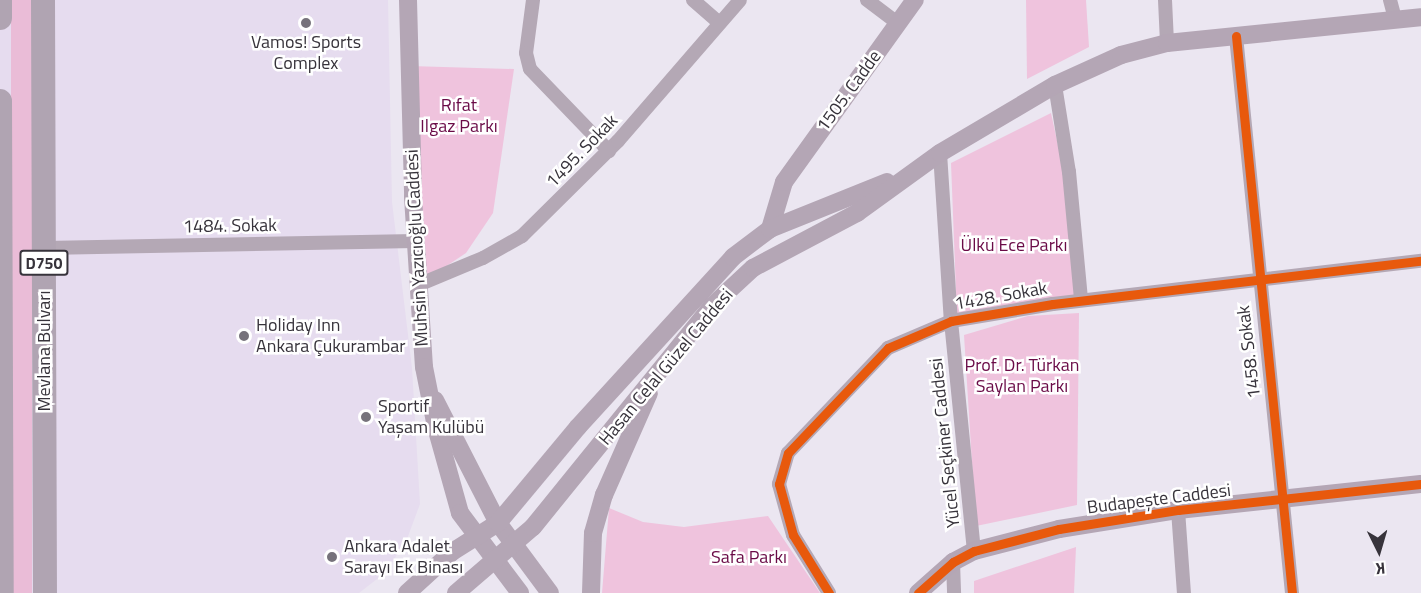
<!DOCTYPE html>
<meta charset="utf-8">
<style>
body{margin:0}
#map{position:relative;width:1421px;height:593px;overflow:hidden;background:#ebe6f1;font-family:"Titillium Web",sans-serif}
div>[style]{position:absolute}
.built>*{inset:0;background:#e6dcef}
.green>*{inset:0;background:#efc3dd}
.forest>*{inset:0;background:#eabcd7;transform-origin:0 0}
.street>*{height:14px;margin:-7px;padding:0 7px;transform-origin:7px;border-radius:7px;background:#b4a8b5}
.secondary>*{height:18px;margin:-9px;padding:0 9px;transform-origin:9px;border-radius:9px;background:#b4a6b5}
.highway>*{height:24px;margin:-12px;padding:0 12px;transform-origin:12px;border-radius:12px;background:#b0a4b2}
.cycleway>*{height:9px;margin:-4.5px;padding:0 4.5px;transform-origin:4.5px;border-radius:4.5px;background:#e8590c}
.dots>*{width:16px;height:16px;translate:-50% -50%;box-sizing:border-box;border:3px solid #fff;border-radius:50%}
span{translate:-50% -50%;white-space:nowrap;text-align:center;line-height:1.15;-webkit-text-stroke:5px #fff;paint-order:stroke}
.shield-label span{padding:2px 4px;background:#fff;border:2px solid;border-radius:4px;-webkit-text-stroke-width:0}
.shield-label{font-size:16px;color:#37333b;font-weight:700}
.poi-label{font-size:18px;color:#37333b}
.left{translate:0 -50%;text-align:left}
.street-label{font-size:18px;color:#37333b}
.park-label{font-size:18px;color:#6a0b47}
.north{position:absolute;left:1349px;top:521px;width:60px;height:60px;-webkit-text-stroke:4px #fff;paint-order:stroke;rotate:175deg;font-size:16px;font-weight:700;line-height:24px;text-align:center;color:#37333b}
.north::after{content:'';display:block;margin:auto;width:21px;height:27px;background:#37333b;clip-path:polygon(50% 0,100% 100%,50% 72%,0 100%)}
</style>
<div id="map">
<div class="built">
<div style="clip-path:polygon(0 0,388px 0,392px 202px,412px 368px,420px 504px,407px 539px,386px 572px,359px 593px,0 593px)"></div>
</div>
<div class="green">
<div style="clip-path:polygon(1026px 0,1086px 0,1089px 47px,1027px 79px)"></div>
<div style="clip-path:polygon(410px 66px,514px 69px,493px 213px,466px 253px,418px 285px)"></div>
<div style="clip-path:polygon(1051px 113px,1069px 196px,1079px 294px,957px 317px,951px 163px)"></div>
<div style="clip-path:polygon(1079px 313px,1077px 505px,976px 526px,964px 335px,1028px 316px)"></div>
<div style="clip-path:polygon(609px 508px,643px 522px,684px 527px,768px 516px,820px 593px,602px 593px)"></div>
<div style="clip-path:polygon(1076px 547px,1074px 593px,974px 593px,974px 581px)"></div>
</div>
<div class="forest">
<div style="left:11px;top:0;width:21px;height:593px"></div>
</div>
<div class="street">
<div style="left:533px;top:0;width:53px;rotate:97.5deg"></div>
<div style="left:526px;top:53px;width:16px;rotate:76deg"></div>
<div style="left:530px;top:69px;width:114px;rotate:46.1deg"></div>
<div style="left:693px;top:0;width:35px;rotate:41deg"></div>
<div style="left:867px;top:0;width:39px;rotate:37deg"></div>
<div style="left:1165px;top:0;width:43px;rotate:87.3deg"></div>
<div style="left:1390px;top:0;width:20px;rotate:75deg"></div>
<div style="left:1236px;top:36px;width:560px;rotate:84.26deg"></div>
<div style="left:1055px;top:85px;width:88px;rotate:80.9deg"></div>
<div style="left:1069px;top:172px;width:128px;rotate:84.6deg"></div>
<div style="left:940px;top:153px;width:168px;rotate:86.3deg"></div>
<div style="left:951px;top:321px;width:231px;rotate:84.3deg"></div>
<div style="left:45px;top:248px;width:370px;rotate:-1.1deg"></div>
<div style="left:418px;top:285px;width:70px;rotate:-22.6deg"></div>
<div style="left:483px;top:258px;width:45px;rotate:-29.4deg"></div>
<div style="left:522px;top:236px;width:135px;rotate:-44.7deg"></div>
<div style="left:618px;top:141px;width:186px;rotate:-49.1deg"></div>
<div style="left:1178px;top:510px;width:83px;rotate:85.9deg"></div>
<div style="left:953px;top:562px;width:31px;rotate:88deg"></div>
<div style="left:829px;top:593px;width:68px;rotate:-121.8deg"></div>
<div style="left:793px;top:535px;width:53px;rotate:-105.4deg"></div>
<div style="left:779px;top:484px;width:32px;rotate:-74deg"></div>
<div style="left:788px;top:453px;width:145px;rotate:-46.4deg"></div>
<div style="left:888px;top:348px;width:69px;rotate:-23.2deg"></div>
<div style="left:951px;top:321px;width:103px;rotate:-9.5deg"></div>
<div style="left:1053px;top:304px;width:371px;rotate:-6.7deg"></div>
</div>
<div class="secondary">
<div style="left:408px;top:0;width:197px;rotate:88.5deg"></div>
<div style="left:413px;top:197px;width:170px;rotate:86.3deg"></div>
<div style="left:424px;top:367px;width:61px;rotate:78.7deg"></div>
<div style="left:436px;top:427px;width:89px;rotate:74.4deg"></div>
<div style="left:460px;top:513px;width:100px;rotate:53.1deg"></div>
<div style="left:770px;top:229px;width:49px;rotate:-73.4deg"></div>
<div style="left:784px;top:182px;width:224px;rotate:-54.3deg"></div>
<div style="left:435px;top:400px;width:138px;rotate:62.9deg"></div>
<div style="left:498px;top:523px;width:87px;rotate:53.4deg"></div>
<div style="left:407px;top:593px;width:61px;rotate:-42.3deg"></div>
<div style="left:452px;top:552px;width:54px;rotate:-32.2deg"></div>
<div style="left:498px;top:523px;width:125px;rotate:-50.2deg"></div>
<div style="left:578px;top:427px;width:230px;rotate:-47.6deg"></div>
<div style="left:733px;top:257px;width:46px;rotate:-37.1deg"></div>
<div style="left:770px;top:229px;width:126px;rotate:-21.9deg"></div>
<div style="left:456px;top:593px;width:101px;rotate:-40.6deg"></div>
<div style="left:533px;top:527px;width:284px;rotate:-51deg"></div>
<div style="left:712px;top:306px;width:56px;rotate:-42.8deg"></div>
<div style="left:753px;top:268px;width:118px;rotate:-27.9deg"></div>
<div style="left:857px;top:213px;width:102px;rotate:-35.9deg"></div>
<div style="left:940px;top:153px;width:134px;rotate:-30.6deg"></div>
<div style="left:1055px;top:85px;width:72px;rotate:-24.4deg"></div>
<div style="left:1121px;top:55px;width:48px;rotate:-14.6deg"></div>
<div style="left:1167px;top:43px;width:255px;rotate:-5.8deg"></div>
<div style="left:591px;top:593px;width:60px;rotate:-88.1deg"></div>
<div style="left:593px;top:533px;width:40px;rotate:-74deg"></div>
<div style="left:604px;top:495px;width:111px;rotate:-66.2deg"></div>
<div style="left:918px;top:593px;width:47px;rotate:-41.5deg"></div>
<div style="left:953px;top:562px;width:24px;rotate:-28deg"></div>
<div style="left:974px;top:551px;width:88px;rotate:-14.5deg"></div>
<div style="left:1059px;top:529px;width:121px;rotate:-9.1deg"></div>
<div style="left:1178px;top:510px;width:244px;rotate:-6.1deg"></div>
</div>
<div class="highway">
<div style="left:43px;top:0;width:593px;rotate:89.81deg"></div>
<div style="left:0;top:18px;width:18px;rotate:-90deg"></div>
<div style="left:0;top:101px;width:492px;rotate:89.8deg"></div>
</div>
<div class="cycleway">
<div style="left:1236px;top:36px;width:560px;rotate:84.26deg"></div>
<div style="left:829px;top:593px;width:68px;rotate:-121.8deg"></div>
<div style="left:793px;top:535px;width:53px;rotate:-105.4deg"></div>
<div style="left:779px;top:484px;width:32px;rotate:-74deg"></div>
<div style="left:788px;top:453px;width:145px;rotate:-46.4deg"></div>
<div style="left:888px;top:348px;width:69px;rotate:-23.2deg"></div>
<div style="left:951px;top:321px;width:103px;rotate:-9.5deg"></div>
<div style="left:1053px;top:304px;width:371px;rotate:-6.7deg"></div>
<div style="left:918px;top:593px;width:47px;rotate:-41.5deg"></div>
<div style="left:953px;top:562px;width:24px;rotate:-28deg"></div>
<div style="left:974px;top:551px;width:88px;rotate:-14.5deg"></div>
<div style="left:1059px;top:529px;width:121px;rotate:-9.1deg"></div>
<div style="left:1178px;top:510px;width:244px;rotate:-6.1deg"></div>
</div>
<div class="dots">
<div style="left:306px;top:23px;background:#76727b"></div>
<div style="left:244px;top:336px;background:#76727b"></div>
<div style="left:366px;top:417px;background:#76727b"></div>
<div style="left:332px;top:557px;background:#76727b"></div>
</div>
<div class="shield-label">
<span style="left:44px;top:263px">D750</span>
</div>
<div class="poi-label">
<span style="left:306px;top:53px">Vamos! Sports<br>Complex</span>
<span class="left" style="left:256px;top:336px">Holiday Inn<br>Ankara Çukurambar</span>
<span class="left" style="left:378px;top:417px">Sportif<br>Yaşam Kulübü</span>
<span class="left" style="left:344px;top:557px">Ankara Adalet<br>Sarayı Ek Binası</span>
</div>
<div class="street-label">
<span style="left:849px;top:91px;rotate:-54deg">1505. Cadde</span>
<span style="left:582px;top:151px;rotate:-46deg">1495. Sokak</span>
<span style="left:230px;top:226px;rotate:-1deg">1484. Sokak</span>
<span style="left:417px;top:248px;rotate:-93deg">Muhsin Yazıcıoğlu Caddesi</span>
<span style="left:1001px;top:296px;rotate:-10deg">1428. Sokak</span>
<span style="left:44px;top:351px;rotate:-90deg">Mevlana Bulvarı</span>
<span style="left:1249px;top:352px;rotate:-97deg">1458. Sokak</span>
<span style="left:666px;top:367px;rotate:-50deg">Hasan Celal Güzel Caddesi</span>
<span style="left:945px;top:443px;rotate:-96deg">Yücel Seçkiner Caddesi</span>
<span style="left:1159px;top:499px;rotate:-7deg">Budapeşte Caddesi</span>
</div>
<div class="park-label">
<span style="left:459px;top:116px">Rıfat<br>Ilgaz Parkı</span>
<span style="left:1014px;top:245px">Ülkü Ece Parkı</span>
<span style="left:1022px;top:376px">Prof. Dr. Türkan<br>Saylan Parkı</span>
<span style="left:749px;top:557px">Safa Parkı</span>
</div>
<div class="north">K</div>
</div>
